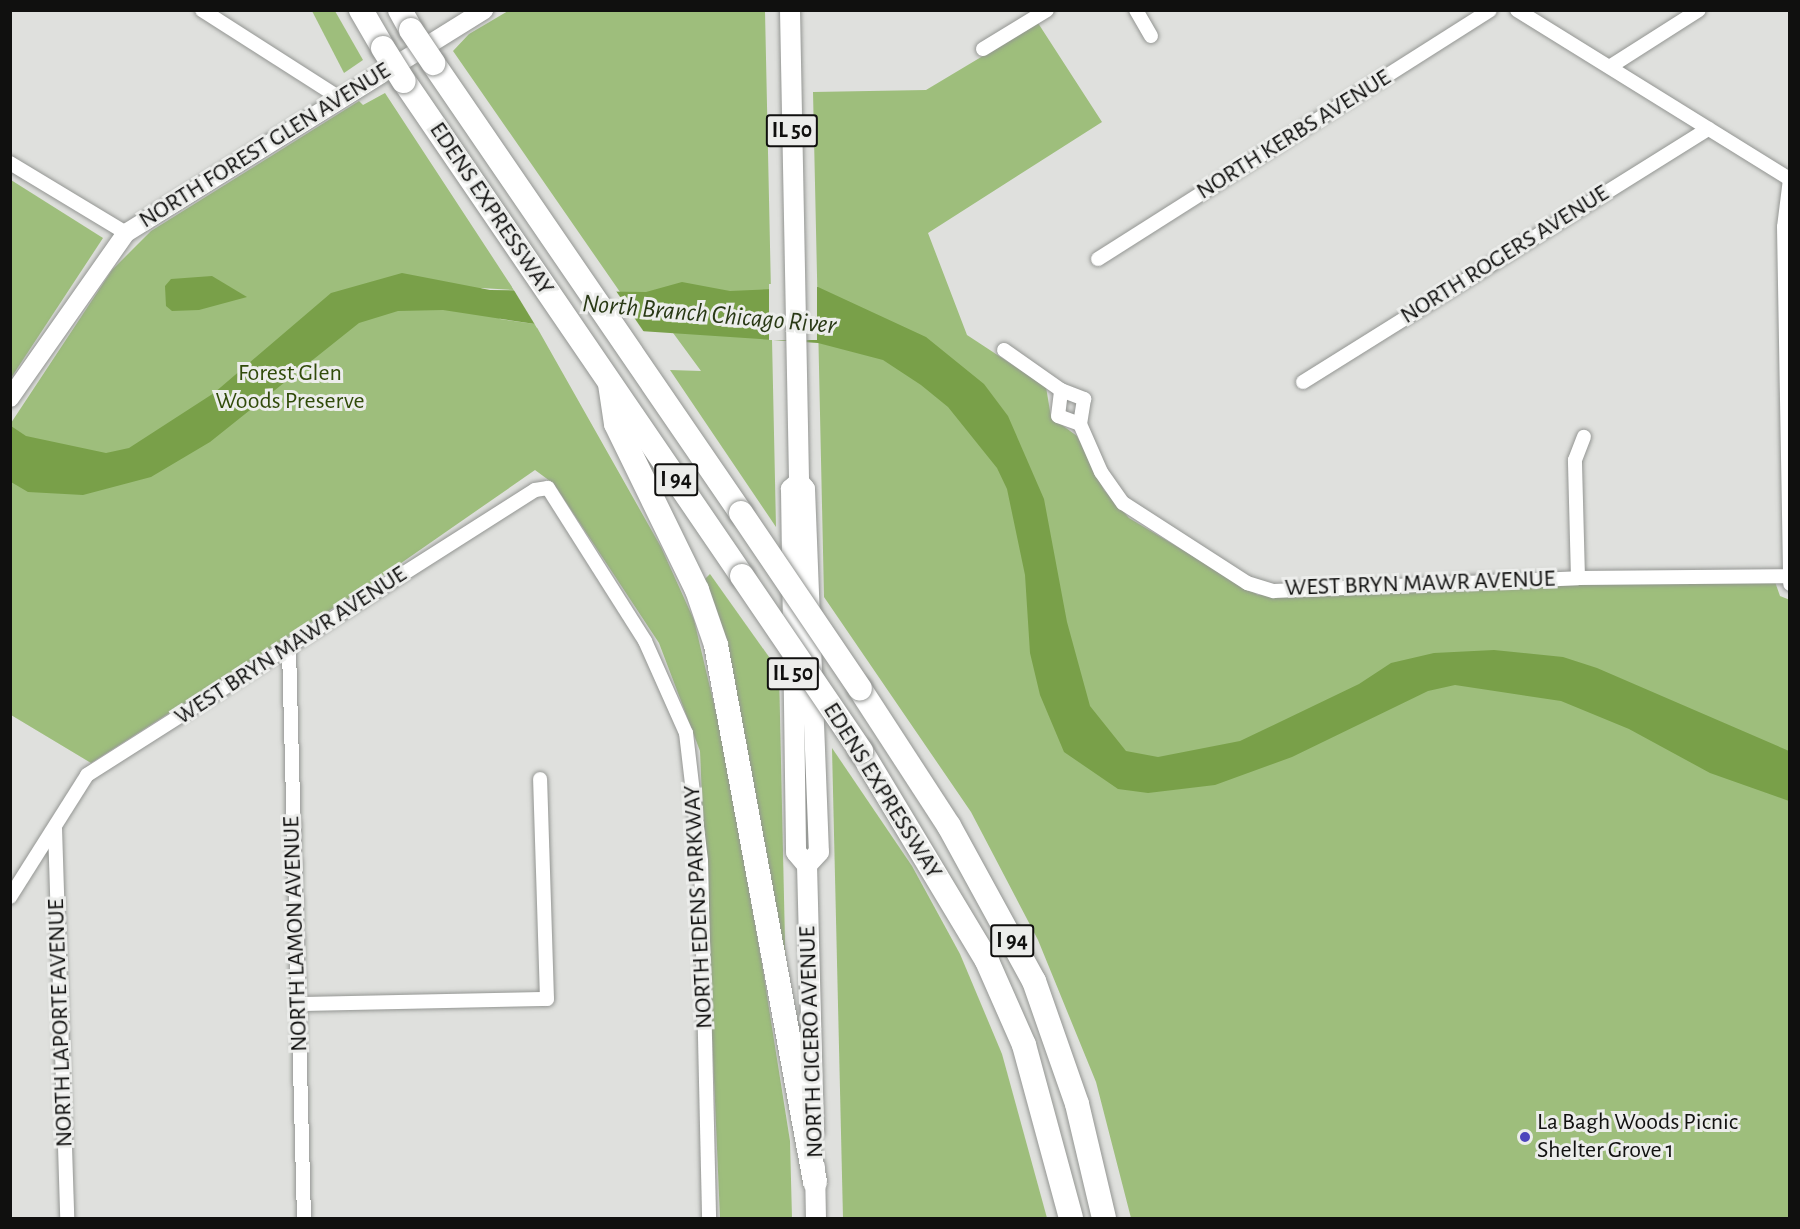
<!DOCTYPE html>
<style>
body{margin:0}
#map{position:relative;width:1800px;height:1229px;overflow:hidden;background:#dfe0dd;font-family:"Alegreya Sans",sans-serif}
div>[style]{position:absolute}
.green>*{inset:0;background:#9ebe7c}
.water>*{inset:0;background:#79a049}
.pier>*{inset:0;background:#dfe0dd;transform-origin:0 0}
.roads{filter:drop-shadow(0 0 2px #939592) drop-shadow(0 0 2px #939592)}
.street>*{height:14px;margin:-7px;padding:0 7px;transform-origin:7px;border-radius:7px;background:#fff}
.secondary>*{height:18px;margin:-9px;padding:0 9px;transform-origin:9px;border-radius:9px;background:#fff}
.primary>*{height:20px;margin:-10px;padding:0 10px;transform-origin:10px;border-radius:10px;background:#fff}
.highway>*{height:24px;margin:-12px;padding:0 12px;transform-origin:12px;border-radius:12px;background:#fff}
.bridges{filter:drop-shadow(0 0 2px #939592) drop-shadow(0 0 2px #939592)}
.highway-bridge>*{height:24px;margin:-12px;padding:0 12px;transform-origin:12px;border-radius:12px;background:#fff}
.dots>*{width:16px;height:16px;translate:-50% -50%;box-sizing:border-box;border:3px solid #ecedeb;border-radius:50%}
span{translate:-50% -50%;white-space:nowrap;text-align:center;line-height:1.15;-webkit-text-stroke:6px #ecedeb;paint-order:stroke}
.shield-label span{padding:2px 4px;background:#ecedeb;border:2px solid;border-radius:4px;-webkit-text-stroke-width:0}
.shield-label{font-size:22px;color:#10100f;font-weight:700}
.street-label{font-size:24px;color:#10100f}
.park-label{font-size:24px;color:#314b0a}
.poi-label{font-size:24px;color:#10100f}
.left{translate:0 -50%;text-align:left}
.water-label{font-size:26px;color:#293915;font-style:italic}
.frame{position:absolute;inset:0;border:12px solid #10100f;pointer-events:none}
</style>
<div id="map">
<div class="green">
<div style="clip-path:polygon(312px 11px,335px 11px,363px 60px,344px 73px)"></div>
<div style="clip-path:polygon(508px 11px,765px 11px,776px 527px,670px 370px,701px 371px,643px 292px,620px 292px,453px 51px,469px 34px)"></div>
<div style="clip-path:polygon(1038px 23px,1102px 122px,928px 233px,967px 335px,1046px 387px,1051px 417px,1077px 436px,1104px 490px,1129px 518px,1258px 595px,1774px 579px,1780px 596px,1790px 600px,1789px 1218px,1131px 1218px,1096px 1082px,1038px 940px,971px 812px,824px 597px,813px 92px,926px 90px)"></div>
<div style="clip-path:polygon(385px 93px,514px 290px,481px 288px,500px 319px,535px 324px,661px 547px,694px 620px,722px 738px,762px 964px,790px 1141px,792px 1218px,720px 1218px,700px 751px,659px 643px,554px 484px,535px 470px,371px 584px,91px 763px,11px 715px,11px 423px,112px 270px,151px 231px,359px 101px,363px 105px)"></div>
<div style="clip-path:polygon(11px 180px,103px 238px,11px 378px)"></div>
<div style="clip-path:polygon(710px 574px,779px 671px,786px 988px,703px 581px)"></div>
<div style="clip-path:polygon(832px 748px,912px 866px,960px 954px,1002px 1054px,1047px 1218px,843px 1218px)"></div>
</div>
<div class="water">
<div style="clip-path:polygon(402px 273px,490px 290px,646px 292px,682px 282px,730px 291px,818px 287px,926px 337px,984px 384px,1008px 416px,1044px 499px,1067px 622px,1090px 706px,1126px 751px,1158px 757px,1240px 741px,1359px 684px,1391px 663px,1434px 653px,1494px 650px,1563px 657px,1597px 668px,1789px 751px,1789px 801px,1710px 773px,1629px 729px,1561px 701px,1455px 685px,1428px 691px,1292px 757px,1215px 785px,1148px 793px,1118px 789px,1064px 752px,1040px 695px,1030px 653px,1025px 575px,1007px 489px,997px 468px,948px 407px,921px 385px,883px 360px,818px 343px,535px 324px,443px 310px,398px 311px,359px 323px,210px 442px,151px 477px,83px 495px,28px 492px,11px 482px,11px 426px,26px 436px,106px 453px,129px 448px,214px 393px,331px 293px)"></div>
<div style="clip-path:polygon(212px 276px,247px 297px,199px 310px,172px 311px,166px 306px,165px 286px,171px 279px)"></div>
</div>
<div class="pier">
<div style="left:769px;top:284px;width:48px;height:56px"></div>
<div style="clip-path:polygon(512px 287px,614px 288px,646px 335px,537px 328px)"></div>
</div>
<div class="roads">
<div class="street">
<div style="left:202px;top:10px;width:165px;rotate:32.6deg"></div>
<div style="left:1136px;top:10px;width:30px;rotate:60deg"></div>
<div style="left:1517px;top:10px;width:321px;rotate:31.8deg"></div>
<div style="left:983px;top:49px;width:75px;rotate:-31.4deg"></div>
<div style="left:1611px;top:66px;width:104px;rotate:-32.5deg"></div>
<div style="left:10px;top:163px;width:135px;rotate:31.1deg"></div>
<div style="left:1790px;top:179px;width:48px;rotate:97.1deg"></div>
<div style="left:1784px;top:227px;width:357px;rotate:89deg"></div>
<div style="left:1098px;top:259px;width:464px;rotate:-32.4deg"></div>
<div style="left:1004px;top:350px;width:70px;rotate:35.1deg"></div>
<div style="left:1303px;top:382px;width:478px;rotate:-32deg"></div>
<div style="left:1061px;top:390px;width:25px;rotate:21deg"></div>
<div style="left:1084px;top:399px;width:25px;rotate:99deg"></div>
<div style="left:1080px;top:424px;width:23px;rotate:-160deg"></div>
<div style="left:1058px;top:416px;width:26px;rotate:-83deg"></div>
<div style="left:1080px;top:424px;width:52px;rotate:66.4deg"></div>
<div style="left:1101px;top:472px;width:38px;rotate:55deg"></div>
<div style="left:1123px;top:503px;width:148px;rotate:32.8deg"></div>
<div style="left:1247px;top:583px;width:28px;rotate:17deg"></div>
<div style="left:1274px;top:591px;width:304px;rotate:-2.4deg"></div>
<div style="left:1578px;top:578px;width:209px;rotate:-0.5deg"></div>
<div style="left:1578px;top:578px;width:118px;rotate:-91.5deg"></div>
<div style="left:1575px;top:460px;width:25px;rotate:-69deg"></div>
<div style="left:289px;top:649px;width:569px;rotate:88.49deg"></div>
<div style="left:55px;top:828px;width:390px;rotate:88.2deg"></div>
<div style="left:10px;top:897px;width:144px;rotate:-57.7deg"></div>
<div style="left:87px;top:775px;width:531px;rotate:-32.46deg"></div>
<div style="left:535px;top:490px;width:13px;rotate:-9deg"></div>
<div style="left:548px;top:488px;width:181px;rotate:57.6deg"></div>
<div style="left:645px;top:641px;width:101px;rotate:66deg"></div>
<div style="left:686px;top:733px;width:129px;rotate:83.3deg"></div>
<div style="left:701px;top:861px;width:357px;rotate:88.7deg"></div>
<div style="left:298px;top:1004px;width:249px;rotate:-1.2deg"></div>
<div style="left:547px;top:999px;width:220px;rotate:-91.8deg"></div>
</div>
<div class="secondary">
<div style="left:10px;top:398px;width:202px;rotate:-54.9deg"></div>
<div style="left:126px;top:233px;width:422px;rotate:-31.9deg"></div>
</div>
<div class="primary">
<div style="left:790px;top:10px;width:472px;rotate:88.9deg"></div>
<div style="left:799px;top:482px;width:9px;rotate:49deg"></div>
<div style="left:805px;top:489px;width:363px;rotate:87.8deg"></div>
<div style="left:819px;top:852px;width:18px;rotate:133deg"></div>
<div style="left:799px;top:482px;width:11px;rotate:139deg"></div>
<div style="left:791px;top:489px;width:363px;rotate:89.2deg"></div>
<div style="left:796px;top:852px;width:17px;rotate:50deg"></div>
<div style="left:807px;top:865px;width:267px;rotate:88.5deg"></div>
<div style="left:815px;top:1167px;width:51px;rotate:88.9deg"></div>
</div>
<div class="highway">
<div style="left:361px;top:10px;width:44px;rotate:59.9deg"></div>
<div style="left:400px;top:10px;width:23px;rotate:61deg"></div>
<div style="left:433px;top:63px;width:545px;rotate:55.61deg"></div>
<div style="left:404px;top:81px;width:599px;rotate:55.67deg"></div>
<div style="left:610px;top:384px;width:40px;rotate:81.5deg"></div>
<div style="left:616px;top:424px;width:185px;rotate:64deg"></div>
<div style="left:697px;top:590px;width:58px;rotate:70.9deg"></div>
<div style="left:716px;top:645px;width:546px;rotate:79.55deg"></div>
<div style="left:860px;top:689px;width:163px;rotate:57deg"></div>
<div style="left:949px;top:826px;width:177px;rotate:61.3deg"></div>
<div style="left:1034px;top:981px;width:130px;rotate:70.7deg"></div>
<div style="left:1077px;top:1104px;width:117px;rotate:76.7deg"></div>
<div style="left:861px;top:751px;width:245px;rotate:59deg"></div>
<div style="left:987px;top:961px;width:92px;rotate:66.2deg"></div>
<div style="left:1024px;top:1045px;width:179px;rotate:74.8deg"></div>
</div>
</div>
<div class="bridges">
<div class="highway-bridge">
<div style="left:411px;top:30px;width:40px;rotate:56deg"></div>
<div style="left:383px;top:48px;width:39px;rotate:58deg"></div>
<div style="left:741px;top:513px;width:212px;rotate:55.9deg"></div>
<div style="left:742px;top:576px;width:212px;rotate:55.8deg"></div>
</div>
</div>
<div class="dots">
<div style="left:1525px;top:1137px;background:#4c45bc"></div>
</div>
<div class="shield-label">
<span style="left:792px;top:131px">IL 50</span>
<span style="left:676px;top:480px">I 94</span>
<span style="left:793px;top:674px">IL 50</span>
<span style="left:1012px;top:941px">I 94</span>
</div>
<div class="street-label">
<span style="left:1294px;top:135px;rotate:-32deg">NORTH KERBS AVENUE</span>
<span style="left:265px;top:146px;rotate:-32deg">NORTH FOREST GLEN AVENUE</span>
<span style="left:491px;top:209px;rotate:56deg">EDENS EXPRESSWAY</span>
<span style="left:1505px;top:255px;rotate:-32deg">NORTH ROGERS AVENUE</span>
<span style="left:1420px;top:584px;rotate:-2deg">WEST BRYN MAWR AVENUE</span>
<span style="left:291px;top:646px;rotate:-33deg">WEST BRYN MAWR AVENUE</span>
<span style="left:882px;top:791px;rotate:58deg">EDENS EXPRESSWAY</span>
<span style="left:699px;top:907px;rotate:-93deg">NORTH EDENS PARKWAY</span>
<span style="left:296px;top:934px;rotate:-92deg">NORTH LAMON AVENUE</span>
<span style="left:61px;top:1023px;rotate:-92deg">NORTH LAPORTE AVENUE</span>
<span style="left:812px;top:1042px;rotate:-92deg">NORTH CICERO AVENUE</span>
</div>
<div class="park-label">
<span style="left:290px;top:388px">Forest Glen<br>Woods Preserve</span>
</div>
<div class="poi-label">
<span class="left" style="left:1537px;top:1137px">La Bagh Woods Picnic<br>Shelter Grove 1</span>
</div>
<div class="water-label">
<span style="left:709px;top:315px;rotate:5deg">North Branch Chicago River</span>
</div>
<div class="frame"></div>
</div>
